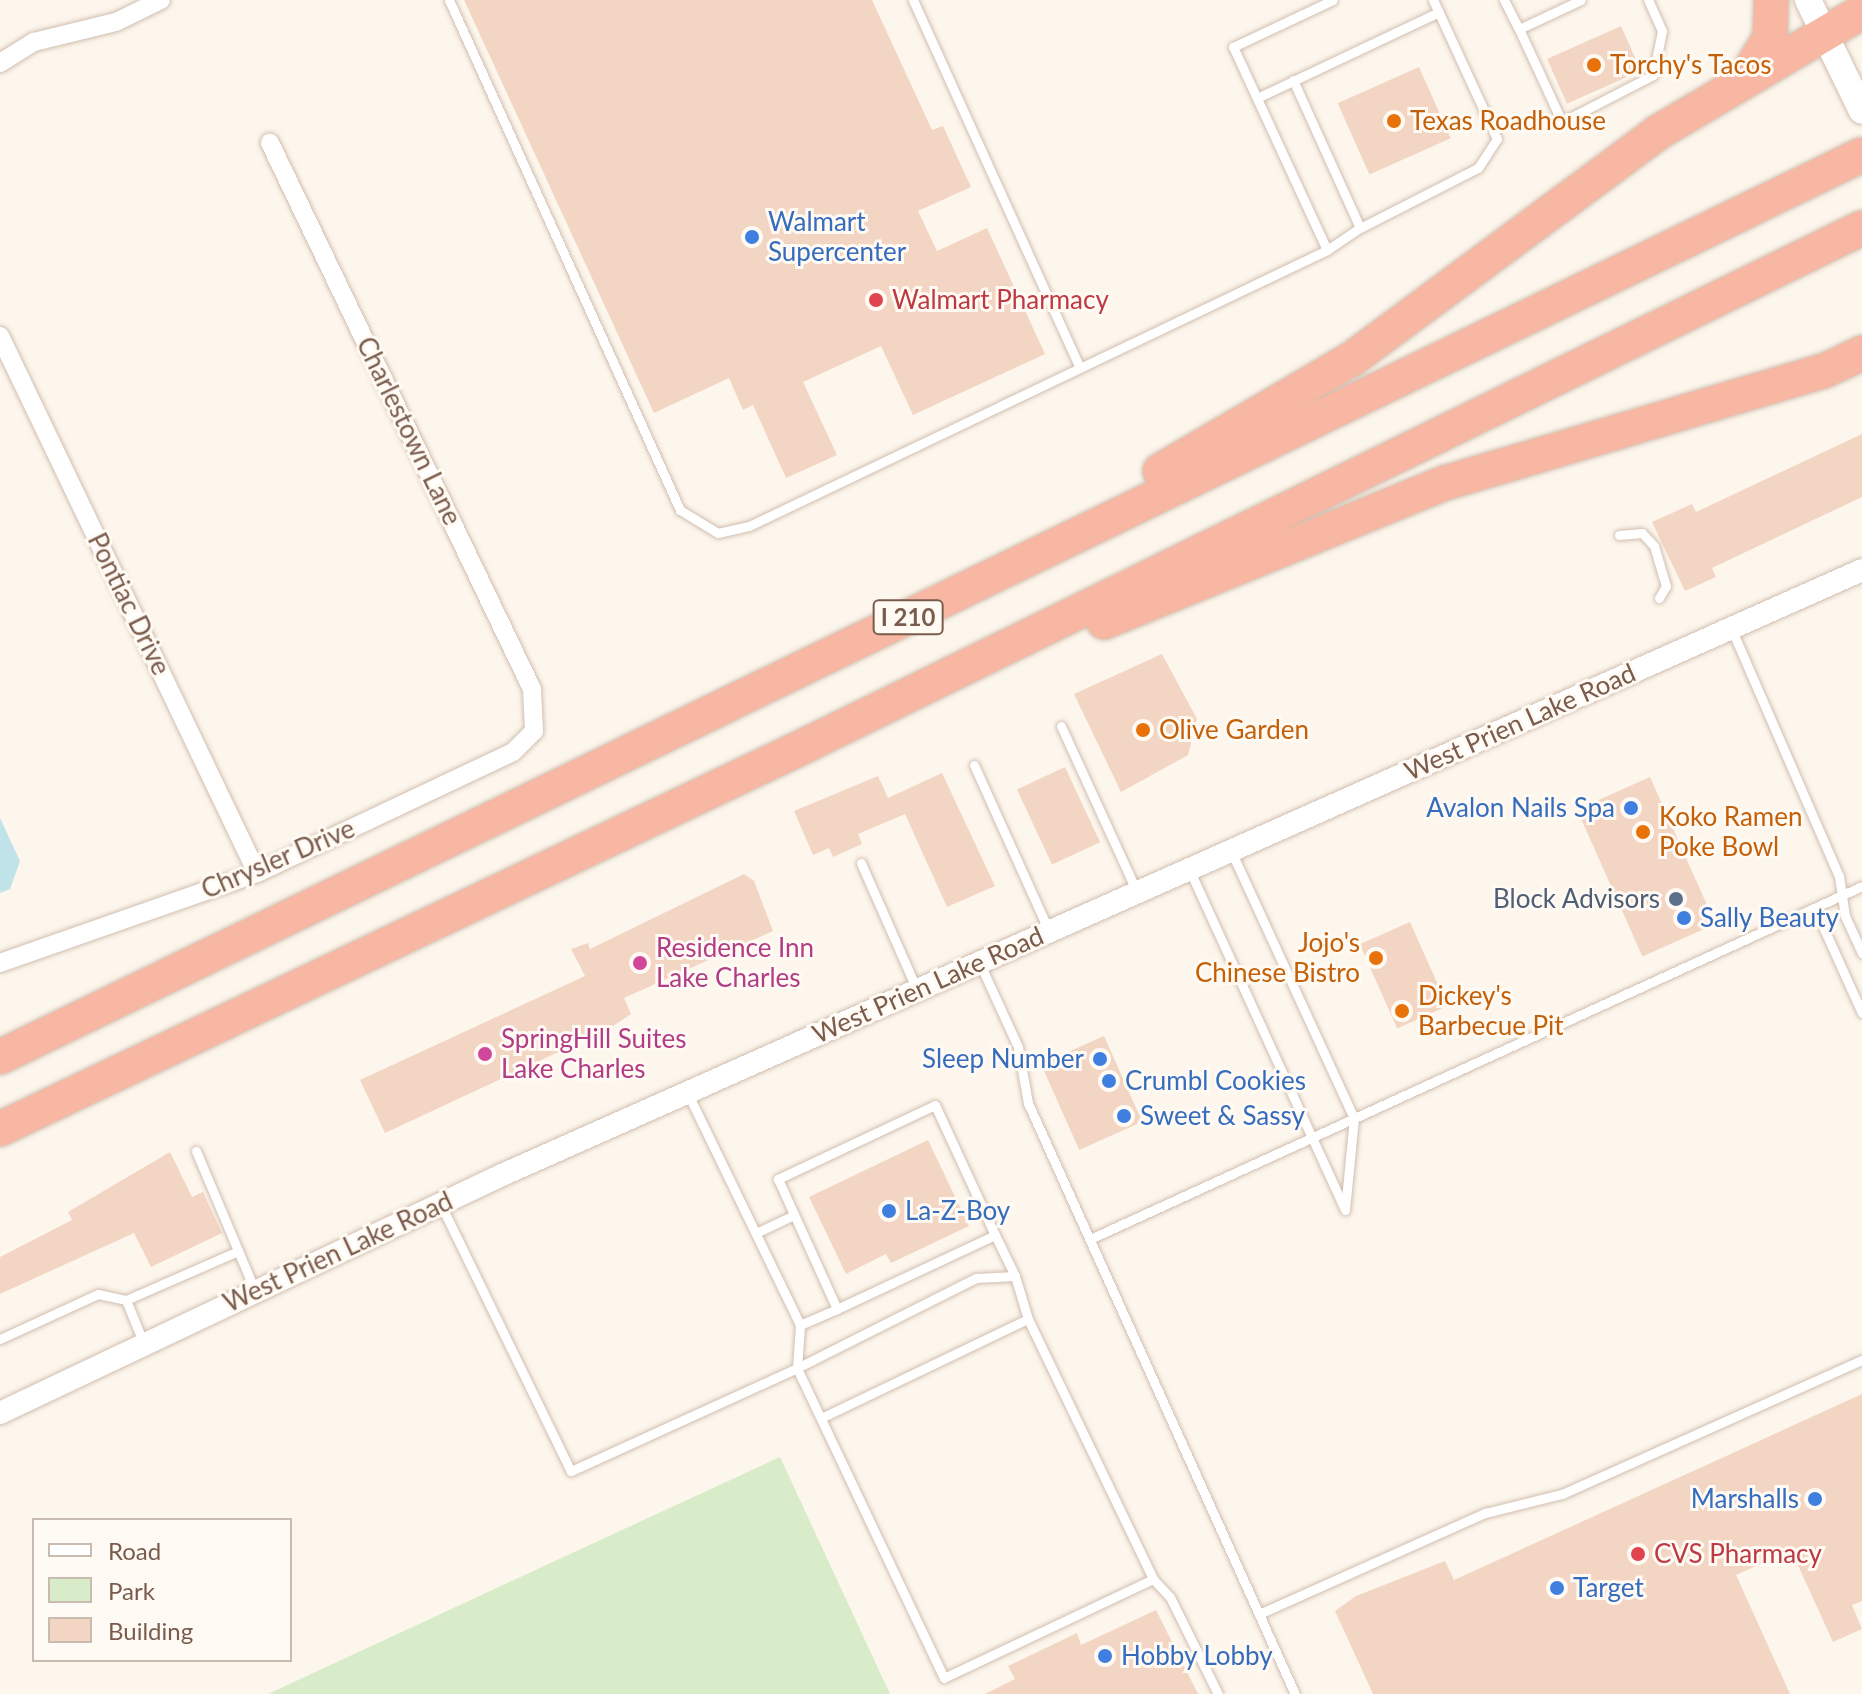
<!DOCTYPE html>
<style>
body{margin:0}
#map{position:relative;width:1862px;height:1694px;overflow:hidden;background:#fdf6ec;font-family:Lato,sans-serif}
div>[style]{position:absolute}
.green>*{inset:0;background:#d8ecc9}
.water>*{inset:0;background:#bfe3e8}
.building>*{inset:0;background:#f3d5c3;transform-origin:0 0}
.roads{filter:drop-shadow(0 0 2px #d1beb0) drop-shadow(0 0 2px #d1beb0)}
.service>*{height:9px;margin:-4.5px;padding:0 4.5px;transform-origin:4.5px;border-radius:4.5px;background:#fff}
.minor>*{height:18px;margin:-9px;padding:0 9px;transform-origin:9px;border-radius:9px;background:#fff}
.tertiary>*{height:22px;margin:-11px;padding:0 11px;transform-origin:11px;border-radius:11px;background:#fff}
.secondary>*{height:26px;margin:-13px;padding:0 13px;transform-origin:13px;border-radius:13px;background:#fff}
.motorway>*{height:34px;margin:-17px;padding:0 17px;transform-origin:17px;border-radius:17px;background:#f7b7a3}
.dots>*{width:22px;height:22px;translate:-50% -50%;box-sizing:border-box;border:4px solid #fffaf3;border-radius:50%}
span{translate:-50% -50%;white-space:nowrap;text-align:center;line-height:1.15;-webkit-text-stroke:6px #fffaf3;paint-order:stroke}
.shield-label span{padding:2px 6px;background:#fffaf3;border:2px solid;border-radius:6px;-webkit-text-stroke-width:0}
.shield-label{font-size:24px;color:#7a5c4d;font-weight:700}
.food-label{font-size:26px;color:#c56008}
.left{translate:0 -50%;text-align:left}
.right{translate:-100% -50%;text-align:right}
.shop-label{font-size:26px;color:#366cbe}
.health-label{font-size:26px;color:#be3a42}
.street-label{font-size:26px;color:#7a5c4d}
.service-label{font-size:26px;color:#4e5e75}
.hotel-label{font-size:26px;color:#b23c85}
.legend{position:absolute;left:32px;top:1518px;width:260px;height:144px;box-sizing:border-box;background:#fffaf3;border:2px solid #cabbb1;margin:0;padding:10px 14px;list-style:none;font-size:24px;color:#7a5c4d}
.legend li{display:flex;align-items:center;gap:16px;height:40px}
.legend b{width:40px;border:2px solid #cabbb1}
</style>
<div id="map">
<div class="green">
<div style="clip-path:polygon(780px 1457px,890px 1694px,268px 1694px,583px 1548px)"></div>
</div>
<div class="water">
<div style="clip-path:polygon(0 818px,20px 861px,10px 889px,0 893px)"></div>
</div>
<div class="building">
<div style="clip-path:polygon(464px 0,872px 0,932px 130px,943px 126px,971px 187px,918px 211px,937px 251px,987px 228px,1045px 354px,913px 415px,881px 346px,803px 382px,837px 455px,786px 478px,753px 405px,743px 410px,729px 378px,654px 413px)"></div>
<div style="left:1621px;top:26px;width:49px;height:81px;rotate:66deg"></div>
<div style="left:1419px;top:67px;width:78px;height:89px;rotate:66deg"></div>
<div style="clip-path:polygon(1862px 434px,1862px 497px,1712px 568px,1716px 577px,1685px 591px,1652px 522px,1692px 504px,1696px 512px)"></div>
<div style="clip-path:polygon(1162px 654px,1197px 719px,1188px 755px,1121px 792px,1074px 694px)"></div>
<div style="left:1065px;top:767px;width:83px;height:53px;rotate:65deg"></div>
<div style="clip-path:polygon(942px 773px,995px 886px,947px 907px,905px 814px,858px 834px,862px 844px,833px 857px,829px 848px,813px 855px,794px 811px,878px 776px,888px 798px)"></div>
<div style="left:1650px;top:777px;width:161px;height:80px;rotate:66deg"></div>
<div style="clip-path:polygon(744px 874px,754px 881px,773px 931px,624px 998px,631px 1014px,610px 1028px,385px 1133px,360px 1080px,585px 976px,571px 949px,588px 943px,590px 949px)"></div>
<div style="left:1410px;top:922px;width:92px;height:55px;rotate:66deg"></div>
<div style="left:1104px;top:1036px;width:94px;height:69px;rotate:66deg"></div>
<div style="clip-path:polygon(928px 1140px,969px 1226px,891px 1263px,886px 1254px,846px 1274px,809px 1197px)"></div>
<div style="clip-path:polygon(170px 1152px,192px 1197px,203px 1192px,222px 1233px,151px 1267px,134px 1233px,0 1294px,0 1257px,72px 1220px,68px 1212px)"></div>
<div style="clip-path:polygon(1862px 1394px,1862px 1601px,1852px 1605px,1862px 1629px,1833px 1642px,1791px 1550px,1736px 1575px,1790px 1694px,1373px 1694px,1335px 1611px,1356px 1596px,1445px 1561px,1454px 1580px)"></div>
<div style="clip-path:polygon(1156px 1610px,1198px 1694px,985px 1694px,1015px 1679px,1008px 1666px,1077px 1633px,1081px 1645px)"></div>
</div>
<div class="roads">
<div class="service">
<div style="left:449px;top:0;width:560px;rotate:65.63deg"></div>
<div style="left:680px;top:510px;width:44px;rotate:31.2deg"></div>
<div style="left:718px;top:533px;width:32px;rotate:-13deg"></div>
<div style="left:749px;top:526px;width:641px;rotate:-25.52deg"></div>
<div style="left:1327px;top:250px;width:224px;rotate:-114.8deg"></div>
<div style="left:1233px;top:47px;width:110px;rotate:-25.2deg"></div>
<div style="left:913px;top:0;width:402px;rotate:65.6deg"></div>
<div style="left:1504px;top:0;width:33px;rotate:63deg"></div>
<div style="left:1519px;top:29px;width:68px;rotate:-25.1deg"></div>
<div style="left:1519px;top:29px;width:102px;rotate:65.2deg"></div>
<div style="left:1562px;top:122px;width:102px;rotate:-27.3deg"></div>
<div style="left:1653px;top:75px;width:45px;rotate:-78.4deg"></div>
<div style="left:1662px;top:31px;width:34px;rotate:-114deg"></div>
<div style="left:1293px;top:80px;width:162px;rotate:65.6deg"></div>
<div style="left:1360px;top:228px;width:132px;rotate:-27deg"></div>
<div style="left:1478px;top:168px;width:35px;rotate:-57deg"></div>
<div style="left:1497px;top:139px;width:153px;rotate:-114.7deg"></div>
<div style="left:1257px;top:98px;width:201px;rotate:-25.3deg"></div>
<div style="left:1327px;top:250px;width:40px;rotate:-34deg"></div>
<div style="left:1619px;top:535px;width:23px;rotate:-5deg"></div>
<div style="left:1642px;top:533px;width:18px;rotate:47deg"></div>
<div style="left:1654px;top:546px;width:42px;rotate:73.3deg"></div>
<div style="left:1666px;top:586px;width:14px;rotate:120deg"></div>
<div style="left:1731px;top:628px;width:270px;rotate:66.5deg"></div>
<div style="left:1839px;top:876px;width:40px;rotate:81.5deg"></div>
<div style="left:1845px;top:916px;width:41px;rotate:65.3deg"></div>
<div style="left:1061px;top:726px;width:183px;rotate:65.4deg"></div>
<div style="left:974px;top:765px;width:182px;rotate:65.7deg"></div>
<div style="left:1231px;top:851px;width:294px;rotate:65.3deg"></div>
<div style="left:1354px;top:1118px;width:92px;rotate:95.6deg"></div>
<div style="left:861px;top:863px;width:139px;rotate:66.2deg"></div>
<div style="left:1189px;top:869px;width:375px;rotate:65.4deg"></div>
<div style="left:1815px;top:909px;width:114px;rotate:65.7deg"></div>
<div style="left:980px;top:964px;width:91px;rotate:65.4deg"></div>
<div style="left:1018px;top:1047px;width:57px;rotate:79.9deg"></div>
<div style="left:1028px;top:1103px;width:649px;rotate:65.69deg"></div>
<div style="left:687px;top:1092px;width:259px;rotate:64.1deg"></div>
<div style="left:800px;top:1325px;width:40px;rotate:-23.4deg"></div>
<div style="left:837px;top:1309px;width:174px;rotate:-25.1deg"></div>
<div style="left:995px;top:1235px;width:143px;rotate:-114.8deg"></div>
<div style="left:935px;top:1105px;width:174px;rotate:154.8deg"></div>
<div style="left:778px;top:1179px;width:143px;rotate:65.6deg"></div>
<div style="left:196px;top:1151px;width:152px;rotate:67.1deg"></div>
<div style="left:440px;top:1203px;width:298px;rotate:64deg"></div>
<div style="left:571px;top:1471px;width:248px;rotate:-24.5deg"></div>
<div style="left:797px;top:1368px;width:200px;rotate:-26.7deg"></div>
<div style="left:976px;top:1278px;width:39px;rotate:-3deg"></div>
<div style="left:1015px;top:1276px;width:45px;rotate:73.2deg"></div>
<div style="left:1028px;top:1319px;width:288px;rotate:64.3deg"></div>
<div style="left:1153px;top:1579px;width:231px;rotate:154.7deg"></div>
<div style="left:944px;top:1678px;width:343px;rotate:-115.4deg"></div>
<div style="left:797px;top:1368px;width:43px;rotate:-86deg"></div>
<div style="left:756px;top:1233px;width:42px;rotate:-25.3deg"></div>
<div style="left:995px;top:1235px;width:46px;rotate:64deg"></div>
<div style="left:1090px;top:1239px;width:849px;rotate:-24.57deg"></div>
<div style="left:126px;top:1300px;width:48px;rotate:67.8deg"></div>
<div style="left:0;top:1339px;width:108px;rotate:-24.7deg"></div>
<div style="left:98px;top:1294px;width:29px;rotate:12deg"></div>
<div style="left:126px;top:1300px;width:122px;rotate:-23.6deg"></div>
<div style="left:821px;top:1418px;width:229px;rotate:-25.6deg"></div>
<div style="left:1153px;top:1579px;width:25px;rotate:47deg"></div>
<div style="left:1170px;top:1597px;width:108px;rotate:63.7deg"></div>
<div style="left:1259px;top:1614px;width:248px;rotate:-24.1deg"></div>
<div style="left:1485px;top:1513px;width:79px;rotate:-13.9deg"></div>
<div style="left:1562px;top:1494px;width:329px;rotate:-24.1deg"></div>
</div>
<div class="minor">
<div style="left:0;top:63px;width:40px;rotate:-32deg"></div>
<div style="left:34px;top:42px;width:84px;rotate:-13.7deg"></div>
<div style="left:116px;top:22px;width:50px;rotate:-26.1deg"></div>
<div style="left:0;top:336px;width:595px;rotate:64.42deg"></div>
<div style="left:0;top:963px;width:272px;rotate:-19.3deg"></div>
<div style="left:257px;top:873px;width:283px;rotate:-25.3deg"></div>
<div style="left:513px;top:752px;width:30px;rotate:-45deg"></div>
<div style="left:534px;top:731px;width:42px;rotate:-92.7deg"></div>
<div style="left:532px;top:689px;width:606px;rotate:-115.63deg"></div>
</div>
<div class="tertiary">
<div style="left:0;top:1413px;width:556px;rotate:-25.37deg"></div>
<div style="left:502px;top:1175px;width:1488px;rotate:-23.98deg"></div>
</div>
<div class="secondary">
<div style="left:1808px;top:0;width:123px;rotate:64.1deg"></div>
</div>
<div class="motorway">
<div style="left:1748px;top:73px;width:41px;rotate:-57.8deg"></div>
<div style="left:1770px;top:38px;width:38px;rotate:-88deg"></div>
<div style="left:1160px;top:471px;width:222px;rotate:-30.3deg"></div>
<div style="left:1352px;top:359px;width:380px;rotate:-36.5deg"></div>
<div style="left:1657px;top:133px;width:238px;rotate:-30.6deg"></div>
<div style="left:1104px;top:622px;width:368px;rotate:-22.2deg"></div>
<div style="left:1445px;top:483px;width:395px;rotate:-16.5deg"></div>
<div style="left:1824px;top:371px;width:42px;rotate:-25.3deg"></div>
<div style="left:0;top:1057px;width:2069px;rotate:-25.85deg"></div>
<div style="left:0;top:1129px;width:879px;rotate:-25.46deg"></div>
<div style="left:794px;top:751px;width:1189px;rotate:-26.09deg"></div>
</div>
</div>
<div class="dots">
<div style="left:1594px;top:65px;background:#e8710a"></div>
<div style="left:1394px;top:121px;background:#e8710a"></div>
<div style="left:752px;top:237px;background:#3f7fe0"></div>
<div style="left:876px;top:300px;background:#e0444e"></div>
<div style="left:1143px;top:730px;background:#e8710a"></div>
<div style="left:1631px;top:808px;background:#3f7fe0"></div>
<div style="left:1643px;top:832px;background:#e8710a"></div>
<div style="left:1676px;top:899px;background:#5c6f8a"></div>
<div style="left:1684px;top:918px;background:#3f7fe0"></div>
<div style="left:1376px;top:958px;background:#e8710a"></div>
<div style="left:640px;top:963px;background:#d1479c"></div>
<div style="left:1402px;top:1011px;background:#e8710a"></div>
<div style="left:485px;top:1054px;background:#d1479c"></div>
<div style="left:1100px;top:1059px;background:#3f7fe0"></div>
<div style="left:1109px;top:1081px;background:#3f7fe0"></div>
<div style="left:1124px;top:1116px;background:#3f7fe0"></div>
<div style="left:889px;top:1211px;background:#3f7fe0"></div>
<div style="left:1815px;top:1499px;background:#3f7fe0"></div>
<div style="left:1638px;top:1554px;background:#e0444e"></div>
<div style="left:1557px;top:1588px;background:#3f7fe0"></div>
<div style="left:1105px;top:1656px;background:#3f7fe0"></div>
</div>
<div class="shield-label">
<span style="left:908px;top:617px">I 210</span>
</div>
<div class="food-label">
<span class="left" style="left:1610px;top:65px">Torchy's Tacos</span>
<span class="left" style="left:1410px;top:121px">Texas Roadhouse</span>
<span class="left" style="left:1159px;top:730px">Olive Garden</span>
<span class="left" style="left:1659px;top:832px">Koko Ramen<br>Poke Bowl</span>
<span class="right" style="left:1360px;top:958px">Jojo's<br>Chinese Bistro</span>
<span class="left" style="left:1418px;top:1011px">Dickey's<br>Barbecue Pit</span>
</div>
<div class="shop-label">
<span class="left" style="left:768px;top:237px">Walmart<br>Supercenter</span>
<span class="right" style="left:1615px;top:808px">Avalon Nails Spa</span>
<span class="left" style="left:1700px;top:918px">Sally Beauty</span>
<span class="right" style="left:1084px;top:1059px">Sleep Number</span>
<span class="left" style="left:1125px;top:1081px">Crumbl Cookies</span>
<span class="left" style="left:1140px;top:1116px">Sweet &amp; Sassy</span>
<span class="left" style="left:905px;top:1211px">La-Z-Boy</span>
<span class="right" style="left:1799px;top:1499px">Marshalls</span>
<span class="left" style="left:1573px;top:1588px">Target</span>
<span class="left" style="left:1121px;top:1656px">Hobby Lobby</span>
</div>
<div class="health-label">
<span class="left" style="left:892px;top:300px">Walmart Pharmacy</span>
<span class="left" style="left:1654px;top:1554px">CVS Pharmacy</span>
</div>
<div class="street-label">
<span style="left:409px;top:431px;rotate:64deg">Charlestown Lane</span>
<span style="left:129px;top:604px;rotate:64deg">Pontiac Drive</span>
<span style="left:1520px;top:722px;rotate:-24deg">West Prien Lake Road</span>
<span style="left:278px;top:859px;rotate:-23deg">Chrysler Drive</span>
<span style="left:928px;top:985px;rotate:-24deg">West Prien Lake Road</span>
<span style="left:338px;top:1252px;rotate:-25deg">West Prien Lake Road</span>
</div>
<div class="service-label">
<span class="right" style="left:1660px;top:899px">Block Advisors</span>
</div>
<div class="hotel-label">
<span class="left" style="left:656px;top:963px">Residence Inn<br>Lake Charles</span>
<span class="left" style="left:501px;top:1054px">SpringHill Suites<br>Lake Charles</span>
</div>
<ul class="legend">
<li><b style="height:10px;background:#fff"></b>Road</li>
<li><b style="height:22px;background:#d8ecc9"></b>Park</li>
<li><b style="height:22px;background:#f3d5c3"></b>Building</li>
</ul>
</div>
